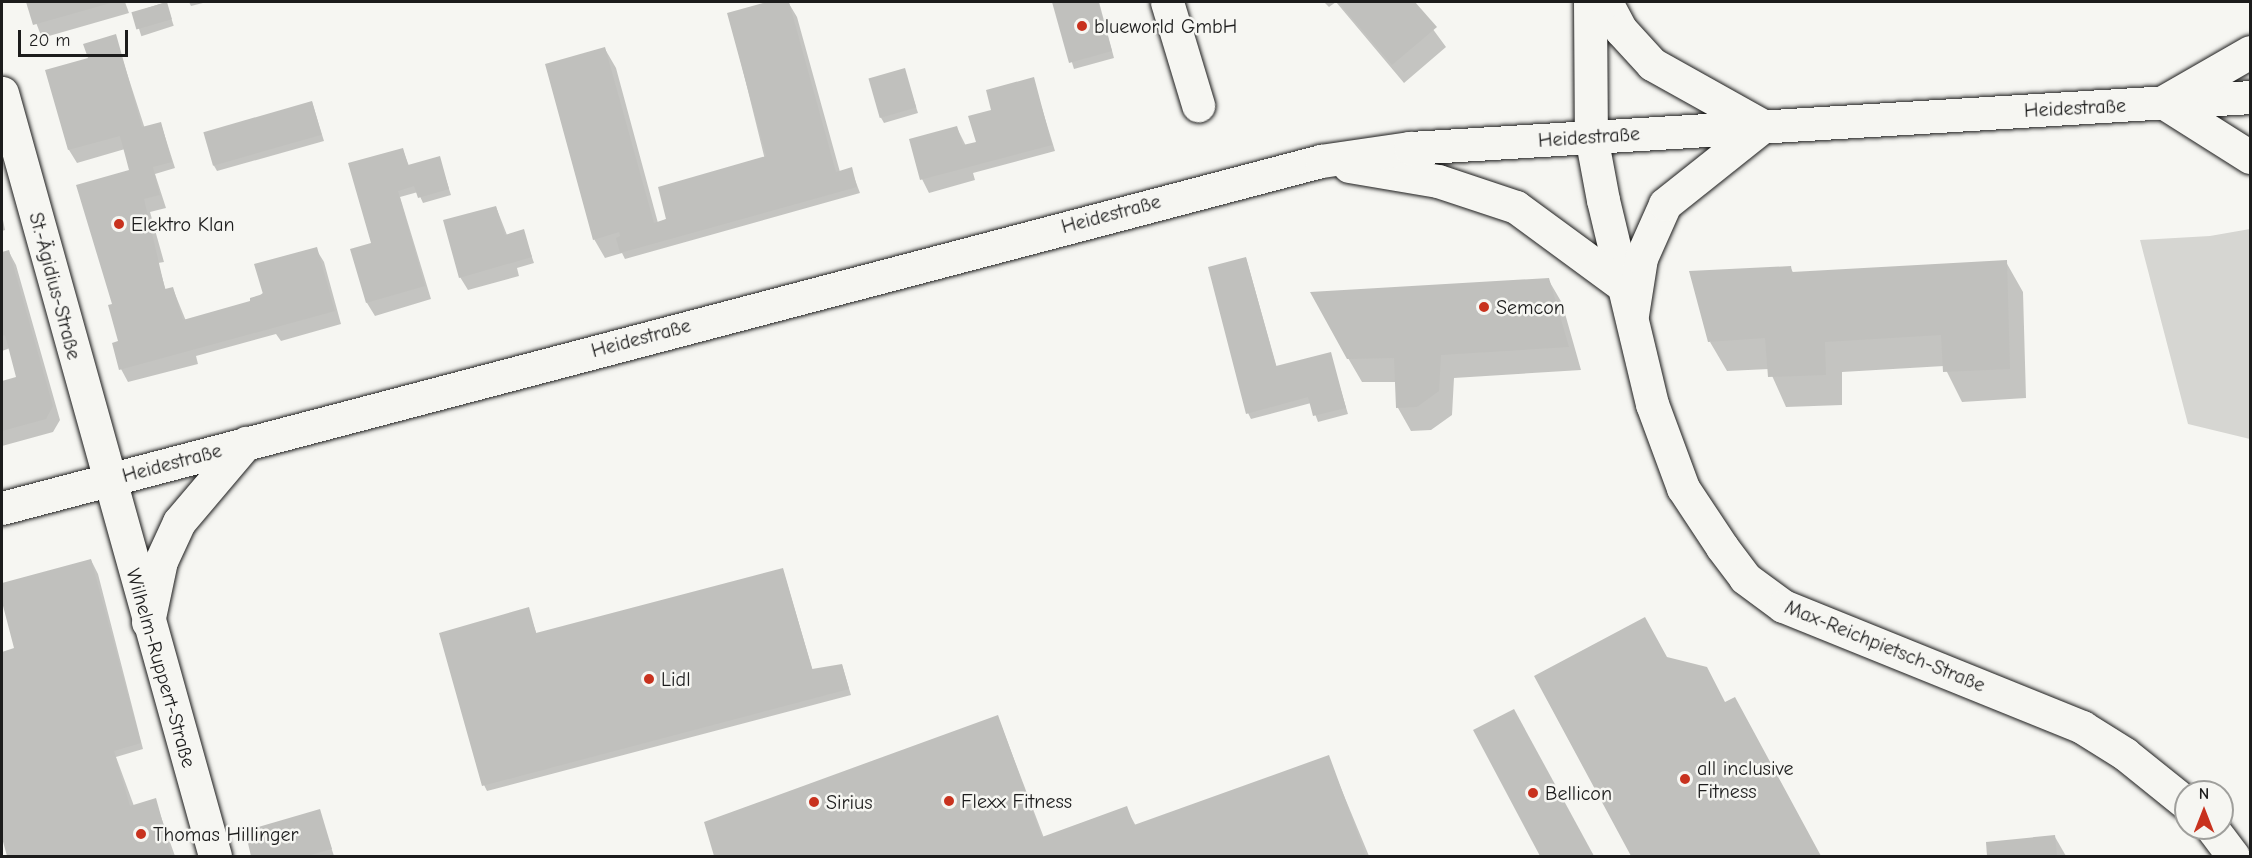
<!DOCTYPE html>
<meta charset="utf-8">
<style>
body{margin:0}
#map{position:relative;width:2252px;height:858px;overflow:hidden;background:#f6f6f2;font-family:"Comic Neue",sans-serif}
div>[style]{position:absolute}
.green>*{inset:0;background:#d6d6d2}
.shadow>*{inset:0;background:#0003;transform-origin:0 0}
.building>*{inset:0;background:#c0c0bd;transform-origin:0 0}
.roads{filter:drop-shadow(0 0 2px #1c1c1c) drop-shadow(0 0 2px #1c1c1c)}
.street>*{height:33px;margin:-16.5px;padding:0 16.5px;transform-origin:16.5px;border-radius:16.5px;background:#f6f6f2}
.secondary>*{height:33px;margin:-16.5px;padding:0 16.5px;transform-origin:16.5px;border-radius:16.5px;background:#f6f6f2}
.highway>*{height:33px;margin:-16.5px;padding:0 16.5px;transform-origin:16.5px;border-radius:16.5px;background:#f6f6f2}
.dots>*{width:16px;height:16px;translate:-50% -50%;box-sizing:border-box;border:3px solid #f6f6f2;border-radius:50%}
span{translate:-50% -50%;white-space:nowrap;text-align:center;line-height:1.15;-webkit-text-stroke:5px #f6f6f2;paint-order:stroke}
.poi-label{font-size:20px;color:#1c1c1c}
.left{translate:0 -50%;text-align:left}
.street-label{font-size:20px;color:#1c1c1c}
.frame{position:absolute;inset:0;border:3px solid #1c1c1c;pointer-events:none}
.north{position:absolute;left:2174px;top:780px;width:60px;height:60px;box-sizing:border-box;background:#f6f6f2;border:2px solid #9f9f9c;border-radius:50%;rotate:0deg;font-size:16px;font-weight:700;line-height:24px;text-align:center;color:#1c1c1c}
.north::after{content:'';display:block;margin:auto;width:21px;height:27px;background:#c8321e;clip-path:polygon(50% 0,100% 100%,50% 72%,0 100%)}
.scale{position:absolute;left:18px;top:30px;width:110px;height:27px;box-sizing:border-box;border:3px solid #1c1c1c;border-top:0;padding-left:8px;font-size:18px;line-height:21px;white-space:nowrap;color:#1c1c1c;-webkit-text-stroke:4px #f6f6f2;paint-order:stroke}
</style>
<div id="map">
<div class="green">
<div style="clip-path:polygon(2250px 229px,2250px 439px,2188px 424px,2140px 240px,2210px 236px)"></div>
</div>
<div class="shadow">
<div style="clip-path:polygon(28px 2px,125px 2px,129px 13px,42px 38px)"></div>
<div style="left:166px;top:2px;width:25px;height:34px;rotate:72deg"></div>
<div style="clip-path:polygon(189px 2px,207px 2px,191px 6px)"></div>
<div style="clip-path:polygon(773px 2px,788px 2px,797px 17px,840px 172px,851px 169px,860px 193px,625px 259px,622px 253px,605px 258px,594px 239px,605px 49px,616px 68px,658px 223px,768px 172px,729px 14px)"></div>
<div style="clip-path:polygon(1053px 2px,1099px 2px,1114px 58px,1074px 69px)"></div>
<div style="clip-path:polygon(1324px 2px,1413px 2px,1446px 47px,1404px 83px,1336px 2px,1329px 7px)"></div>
<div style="clip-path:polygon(115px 36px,145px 129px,161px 124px,175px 168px,155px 174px,166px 208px,150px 212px,164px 262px,158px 263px,166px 291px,173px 289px,186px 321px,252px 302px,316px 249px,324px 262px,341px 324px,281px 341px,276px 334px,196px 356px,198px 364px,128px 382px,121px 369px,115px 305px,78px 186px,131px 171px,125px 149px,77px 163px,69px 150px,47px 71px,90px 59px)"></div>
<div style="clip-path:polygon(904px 70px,918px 113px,884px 123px,880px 116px)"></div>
<div style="clip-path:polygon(1033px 79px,1055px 151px,973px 173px,975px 180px,929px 193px,922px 179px,957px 128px,966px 146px,978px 143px,993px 111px)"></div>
<div style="clip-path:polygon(312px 102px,324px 141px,217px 171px,213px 164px)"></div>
<div style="clip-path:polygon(403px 150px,409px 166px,439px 158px,451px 195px,423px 203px,418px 192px,400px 197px,431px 299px,375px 316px,367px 303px,373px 244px)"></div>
<div style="clip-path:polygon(496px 207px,507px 235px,523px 231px,534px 263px,517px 268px,519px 276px,468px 290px,460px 277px)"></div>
<div style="clip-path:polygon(2px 215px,5px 230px,2px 231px)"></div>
<div style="clip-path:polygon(9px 252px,16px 265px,60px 420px,53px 432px,2px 446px,2px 382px,18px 378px,10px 348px,2px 351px,2px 254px)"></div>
<div style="clip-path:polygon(1246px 258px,1277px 368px,1330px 354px,1348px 414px,1318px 422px,1311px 403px,1251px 419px,1248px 413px)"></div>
<div style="clip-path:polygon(2006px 262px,2023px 292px,2026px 398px,1962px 402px,1944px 366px,1842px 372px,1842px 405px,1786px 407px,1769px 369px,1727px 371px,1710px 342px,1790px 267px,1794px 274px)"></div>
<div style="clip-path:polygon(1548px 279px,1562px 303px,1581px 370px,1454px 378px,1452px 415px,1431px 430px,1411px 431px,1398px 408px,1397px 382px,1362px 382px,1348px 358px)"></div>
<div style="clip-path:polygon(91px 560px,98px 574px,143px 749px,116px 757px,134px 806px,155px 800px,175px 856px,8px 856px,2px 831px,2px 654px,16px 650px,2px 584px)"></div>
<div style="clip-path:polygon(783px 570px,813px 671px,842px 665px,851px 695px,487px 791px,484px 785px,528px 609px,537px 635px)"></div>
<div style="clip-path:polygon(1667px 659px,1748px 723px,1820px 856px,1633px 856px,1536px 677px)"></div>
<div style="clip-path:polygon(1513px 711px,1593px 856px,1542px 856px,1476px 731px)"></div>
<div style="clip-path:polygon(998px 717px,1044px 838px,1126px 808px,1136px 826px,1328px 757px,1369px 856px,716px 856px,706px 823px)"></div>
<div style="clip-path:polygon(319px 811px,334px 856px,253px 856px,247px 832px)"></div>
<div style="clip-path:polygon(2055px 837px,2066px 856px,1989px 856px,1988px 843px)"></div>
</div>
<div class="building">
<div style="clip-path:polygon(26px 2px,114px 2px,33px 25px)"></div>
<div style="left:167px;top:2px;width:18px;height:37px;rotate:74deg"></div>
<div style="clip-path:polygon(767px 2px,789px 2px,836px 172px,852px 167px,857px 187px,620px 253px,616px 238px,620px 236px,619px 232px,593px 240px,545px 64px,605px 47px,654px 223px,666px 219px,658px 187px,766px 156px,727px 13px)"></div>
<div style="clip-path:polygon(1052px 2px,1098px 2px,1112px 51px,1069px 63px)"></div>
<div style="clip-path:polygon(1338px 2px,1415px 2px,1437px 27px,1392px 65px)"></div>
<div style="clip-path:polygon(116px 34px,142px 127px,161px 122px,172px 162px,153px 167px,160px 195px,144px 199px,165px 289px,173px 287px,183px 320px,250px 301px,250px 298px,263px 294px,254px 264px,317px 247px,335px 311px,119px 370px,112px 343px,118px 341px,108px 305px,112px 304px,76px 185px,129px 170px,120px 136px,68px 150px,45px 70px,88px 58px,83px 44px)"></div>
<div style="left:905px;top:68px;width:41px;height:38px;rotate:74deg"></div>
<div style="clip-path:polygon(1034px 77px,1052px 145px,920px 180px,909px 139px,957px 126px,963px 145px,976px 142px,968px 116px,991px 110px,986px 90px)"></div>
<div style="left:312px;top:101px;width:35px;height:113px;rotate:74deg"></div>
<div style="clip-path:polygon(403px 148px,408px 165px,440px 156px,449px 189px,418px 198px,414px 186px,398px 191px,425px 286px,366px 303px,350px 249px,371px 243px,348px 163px)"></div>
<div style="clip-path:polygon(496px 206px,505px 235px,524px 229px,532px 257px,459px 278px,443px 220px)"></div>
<div style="clip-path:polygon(9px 250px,53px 406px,46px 419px,2px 431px,2px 381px,16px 377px,5px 335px,2px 336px,2px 252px)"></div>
<div style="clip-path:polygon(1246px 257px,1276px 366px,1331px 352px,1346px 408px,1313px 416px,1308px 397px,1246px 414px,1208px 267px)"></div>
<div style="clip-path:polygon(2007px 260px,2010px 369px,1943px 372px,1941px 335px,1825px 342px,1826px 375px,1768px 377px,1765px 338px,1708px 342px,1689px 271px,1791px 266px,1792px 272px)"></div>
<div style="clip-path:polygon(1549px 278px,1569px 347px,1441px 355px,1439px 391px,1417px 407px,1396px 408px,1394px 358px,1347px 359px,1310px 292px)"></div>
<div style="clip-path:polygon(91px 559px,141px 743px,114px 751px,130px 806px,156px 798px,172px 856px,7px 856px,2px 838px,2px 652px,14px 648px,2px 602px,2px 583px)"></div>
<div style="clip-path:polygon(783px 568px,812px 669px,842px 664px,849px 689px,482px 786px,439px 633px,529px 607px,536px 633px)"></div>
<div style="clip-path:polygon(1645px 617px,1667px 657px,1707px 667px,1725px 702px,1735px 697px,1821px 856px,1631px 856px,1534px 676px)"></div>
<div style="clip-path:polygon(1514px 709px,1594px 856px,1540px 856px,1473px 730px)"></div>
<div style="clip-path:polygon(998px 715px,1042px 837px,1127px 806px,1134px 825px,1329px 755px,1366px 856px,714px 856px,704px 822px)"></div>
<div style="clip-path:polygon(320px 809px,332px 849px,307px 856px,251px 856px,245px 831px)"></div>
<div style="clip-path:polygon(2055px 835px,2057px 856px,1987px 856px,1986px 842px)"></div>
</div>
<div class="roads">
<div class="street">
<div style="left:1167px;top:2px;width:108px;rotate:73.2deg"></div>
<div style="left:1590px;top:2px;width:134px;rotate:89.6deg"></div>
<div style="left:1591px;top:136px;width:65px;rotate:79.4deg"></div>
<div style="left:1603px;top:200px;width:210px;rotate:76.5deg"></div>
<div style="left:1652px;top:404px;width:90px;rotate:69.7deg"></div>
<div style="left:1683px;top:488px;width:71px;rotate:56.5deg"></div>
<div style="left:1722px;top:547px;width:39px;rotate:53deg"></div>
<div style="left:1745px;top:578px;width:47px;rotate:36.4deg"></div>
<div style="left:1783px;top:606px;width:323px;rotate:22deg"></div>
<div style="left:2082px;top:727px;width:51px;rotate:32.1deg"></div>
<div style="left:2125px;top:754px;width:78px;rotate:38.8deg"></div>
<div style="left:2px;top:93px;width:792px;rotate:74.4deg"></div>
<div style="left:2212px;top:828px;width:35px;rotate:53deg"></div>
</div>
<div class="secondary">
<div style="left:1606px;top:2px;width:32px;rotate:62deg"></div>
<div style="left:1621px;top:30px;width:46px;rotate:47.6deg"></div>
<div style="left:1652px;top:64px;width:127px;rotate:29.2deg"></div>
<div style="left:1349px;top:166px;width:90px;rotate:9.6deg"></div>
<div style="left:1438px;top:181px;width:82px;rotate:18.4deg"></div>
<div style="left:1516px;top:207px;width:135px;rotate:36.3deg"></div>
<div style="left:1632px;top:315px;width:58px;rotate:-81deg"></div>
<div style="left:1641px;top:258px;width:59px;rotate:-66deg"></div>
<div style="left:1665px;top:204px;width:125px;rotate:-38.5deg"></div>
<div style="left:2px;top:508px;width:1364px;rotate:-14.74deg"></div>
<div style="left:1321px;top:161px;width:90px;rotate:-8.3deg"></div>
<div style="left:1410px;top:148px;width:842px;rotate:-3.47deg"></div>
<div style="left:148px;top:622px;width:62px;rotate:-78deg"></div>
<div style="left:161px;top:561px;width:43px;rotate:-65.2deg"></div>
<div style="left:179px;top:522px;width:104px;rotate:-49.7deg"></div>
</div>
<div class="highway">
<div style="left:2250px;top:52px;width:100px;rotate:150.1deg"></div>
<div style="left:2163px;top:102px;width:103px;rotate:32.3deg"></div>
</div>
</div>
<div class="dots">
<div style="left:1082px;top:26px;background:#c8321e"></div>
<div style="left:119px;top:224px;background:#c8321e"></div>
<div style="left:1484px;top:307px;background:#c8321e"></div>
<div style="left:649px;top:679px;background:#c8321e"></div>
<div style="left:1685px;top:779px;background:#c8321e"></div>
<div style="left:1533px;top:793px;background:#c8321e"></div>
<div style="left:949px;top:801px;background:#c8321e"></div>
<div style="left:814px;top:802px;background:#c8321e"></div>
<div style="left:141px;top:834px;background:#c8321e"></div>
</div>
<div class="poi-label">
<span class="left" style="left:1094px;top:26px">blueworld GmbH</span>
<span class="left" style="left:131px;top:224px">Elektro Klan</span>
<span class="left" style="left:1496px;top:307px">Semcon</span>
<span class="left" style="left:661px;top:679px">Lidl</span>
<span class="left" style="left:1697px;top:780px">all inclusive<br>Fitness</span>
<span class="left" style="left:1545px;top:793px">Bellicon</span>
<span class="left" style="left:961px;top:801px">Flexx Fitness</span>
<span class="left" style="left:826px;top:802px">Sirius</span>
<span class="left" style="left:153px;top:834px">Thomas Hillinger</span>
</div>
<div class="street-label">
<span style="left:2075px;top:108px;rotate:-3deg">Heidestraße</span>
<span style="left:1589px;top:137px;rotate:-4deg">Heidestraße</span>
<span style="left:1111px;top:214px;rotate:-15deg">Heidestraße</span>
<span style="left:55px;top:286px;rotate:75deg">St.-Ägidius-Straße</span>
<span style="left:641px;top:338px;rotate:-15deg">Heidestraße</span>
<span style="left:172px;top:463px;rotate:-15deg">Heidestraße</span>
<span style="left:1885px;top:646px;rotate:22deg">Max-Reichpietsch-Straße</span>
<span style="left:161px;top:668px;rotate:74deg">Wilhelm-Ruppert-Straße</span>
</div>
<div class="frame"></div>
<div class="north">N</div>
<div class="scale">20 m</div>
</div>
